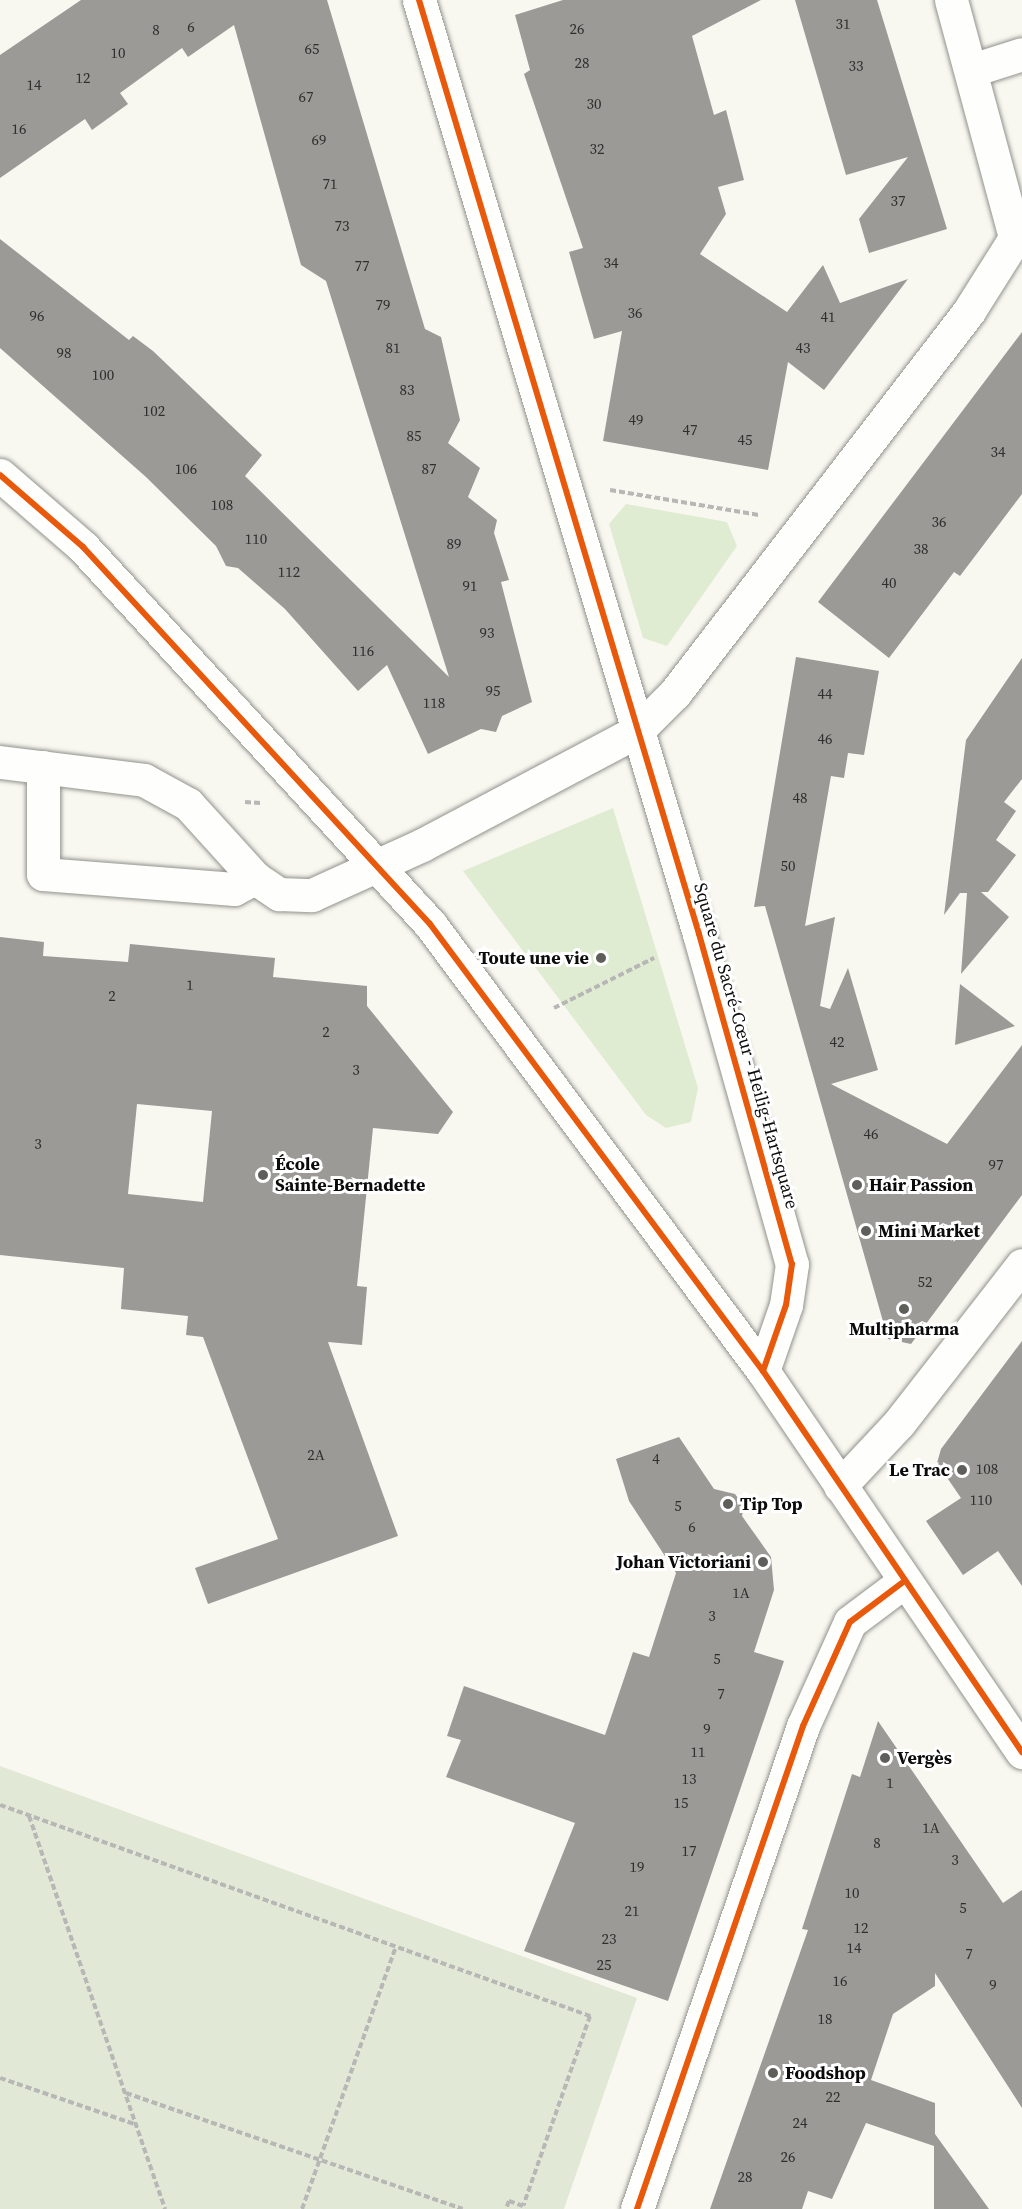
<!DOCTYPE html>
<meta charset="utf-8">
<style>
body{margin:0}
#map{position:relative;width:1022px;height:2209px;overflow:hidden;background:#f8f8f0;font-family:"Source Serif 4",serif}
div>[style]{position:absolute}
.green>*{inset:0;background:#dfecd2}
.cemetery>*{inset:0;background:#e1e8d6}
.building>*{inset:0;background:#9b9a96}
.path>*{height:4px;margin-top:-2px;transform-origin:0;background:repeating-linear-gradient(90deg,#b7b7b5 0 6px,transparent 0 9px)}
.roads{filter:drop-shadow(0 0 2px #92928e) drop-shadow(0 0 2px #92928e)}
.minor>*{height:33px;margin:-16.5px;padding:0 16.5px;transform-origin:16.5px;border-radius:16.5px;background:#fefefd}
.cycleway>*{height:6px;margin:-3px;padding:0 3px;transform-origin:3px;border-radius:3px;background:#e8590c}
.dots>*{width:16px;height:16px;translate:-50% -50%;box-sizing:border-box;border:3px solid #fff;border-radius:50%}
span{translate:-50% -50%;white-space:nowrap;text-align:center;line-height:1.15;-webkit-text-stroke:6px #fff;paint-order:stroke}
.number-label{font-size:15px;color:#2f2f2e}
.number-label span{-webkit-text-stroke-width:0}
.poi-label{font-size:18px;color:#0b0b0b;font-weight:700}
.right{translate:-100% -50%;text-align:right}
.left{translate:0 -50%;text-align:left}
.street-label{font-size:18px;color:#0b0b0b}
</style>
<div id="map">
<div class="green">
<div style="clip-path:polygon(626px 504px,727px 522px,737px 546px,667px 646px,643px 638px,609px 524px)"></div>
<div style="clip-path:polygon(613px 808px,698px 1088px,691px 1122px,666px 1128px,646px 1115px,463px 871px)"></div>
</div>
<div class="cemetery">
<div style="clip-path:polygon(0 1766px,637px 1998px,564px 2209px,0 2209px)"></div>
</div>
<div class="building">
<div style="clip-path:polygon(81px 0,327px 0,425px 329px,441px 337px,460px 420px,448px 443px,480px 468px,468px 497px,497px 520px,494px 533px,509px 580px,501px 582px,532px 702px,502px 716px,496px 732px,481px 729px,428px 754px,387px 665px,358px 691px,285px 609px,238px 568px,226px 566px,216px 546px,146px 477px,0 348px,0 239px,129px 340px,133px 336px,153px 351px,262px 455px,245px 476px,449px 677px,326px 281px,301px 265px,234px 25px,188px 57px,182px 48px,120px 93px,128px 104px,92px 130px,85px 119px,0 178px,0 55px)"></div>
<div style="clip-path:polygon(563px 0,761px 0,692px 36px,714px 115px,726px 110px,744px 180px,718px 187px,726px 214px,700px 254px,787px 312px,823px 265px,840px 303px,908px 279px,824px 390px,788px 362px,768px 470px,603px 441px,622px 331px,594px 339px,569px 252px,583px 248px,524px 74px,530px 70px,515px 15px)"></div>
<div style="clip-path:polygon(795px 0,877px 0,947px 229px,869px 253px,859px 219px,908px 157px,846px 175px)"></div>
<div style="clip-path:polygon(1022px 332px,1022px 494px,960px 576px,954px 572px,889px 658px,818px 602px)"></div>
<div style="clip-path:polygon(796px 657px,879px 671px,864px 755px,848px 753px,844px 778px,831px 776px,805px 926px,835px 917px,820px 1006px,830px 1009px,848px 968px,878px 1070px,831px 1084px,947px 1144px,1022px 1045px,1022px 1195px,911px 1344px,888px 1339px,765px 906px,754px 907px)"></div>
<div style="clip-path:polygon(1022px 658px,1022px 779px,1004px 802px,1016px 811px,996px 840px,1016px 855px,988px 892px,981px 892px,1009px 917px,961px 974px,967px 893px,960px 893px,944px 915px,966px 740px)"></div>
<div style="clip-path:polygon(evenodd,0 937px,44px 942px,43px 956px,128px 962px,130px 944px,275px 958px,273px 977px,367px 986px,367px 1006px,453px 1112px,438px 1134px,373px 1128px,357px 1286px,367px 1287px,362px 1345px,328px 1342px,398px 1536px,208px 1604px,195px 1568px,278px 1539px,203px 1337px,186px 1335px,188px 1316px,121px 1309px,124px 1268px,0 1255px,0 937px,137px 1104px,212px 1111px,203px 1202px,128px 1194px,137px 1104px)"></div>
<div style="clip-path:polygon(960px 984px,1015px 1026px,955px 1045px)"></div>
<div style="clip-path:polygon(1022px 1341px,1022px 1586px,998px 1551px,963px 1575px,926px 1521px,961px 1498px,937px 1463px,941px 1449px)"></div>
<div style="clip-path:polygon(679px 1437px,714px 1489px,735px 1494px,744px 1506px,742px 1516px,771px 1557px,774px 1590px,754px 1652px,784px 1661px,668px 2001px,524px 1951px,575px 1823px,446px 1777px,461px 1740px,447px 1736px,464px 1686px,605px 1735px,633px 1652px,649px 1657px,676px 1573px,629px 1501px,616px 1459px)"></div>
<div style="clip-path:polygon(878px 1721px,1003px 1903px,1022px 1890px,1022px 2108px,935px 1973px,935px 1986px,893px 2014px,871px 2080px,935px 2103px,935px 2134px,989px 2209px,934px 2209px,934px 2146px,866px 2123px,832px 2199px,808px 2191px,802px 2209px,710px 2209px,808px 1930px,802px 1929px,852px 1774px,860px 1777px)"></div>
</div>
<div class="path">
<div style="left:610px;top:490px;width:151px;rotate:9.5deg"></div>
<div style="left:245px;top:802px;width:16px;rotate:4deg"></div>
<div style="left:554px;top:1008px;width:112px;rotate:-26.6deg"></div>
<div style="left:0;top:1805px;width:627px;rotate:19.68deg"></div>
<div style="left:590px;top:2016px;width:201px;rotate:109.4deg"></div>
<div style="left:523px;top:2206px;width:15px;rotate:-160deg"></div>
<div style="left:509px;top:2201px;width:9px;rotate:111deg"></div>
<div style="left:29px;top:1816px;width:416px;rotate:70.9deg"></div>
<div style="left:0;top:2078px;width:142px;rotate:18.9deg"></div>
<div style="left:126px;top:2093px;width:356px;rotate:19deg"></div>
<div style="left:302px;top:2209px;width:278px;rotate:-70.3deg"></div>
</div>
<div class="roads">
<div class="minor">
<div style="left:419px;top:0;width:975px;rotate:73.31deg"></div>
<div style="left:699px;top:934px;width:343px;rotate:74.3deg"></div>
<div style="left:792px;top:1264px;width:41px;rotate:98.3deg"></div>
<div style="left:786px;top:1305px;width:70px;rotate:109.2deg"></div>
<div style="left:951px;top:0;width:246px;rotate:74.9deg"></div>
<div style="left:972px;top:70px;width:52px;rotate:-17.7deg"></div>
<div style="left:0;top:475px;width:110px;rotate:40.9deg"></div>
<div style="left:83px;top:547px;width:512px;rotate:47.37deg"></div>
<div style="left:430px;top:924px;width:557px;rotate:53.32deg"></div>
<div style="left:763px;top:1371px;width:461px;rotate:55.8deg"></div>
<div style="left:0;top:762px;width:145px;rotate:7.1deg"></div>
<div style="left:144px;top:780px;width:50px;rotate:28.6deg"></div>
<div style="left:188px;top:804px;width:100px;rotate:47.8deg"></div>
<div style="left:255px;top:878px;width:29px;rotate:34deg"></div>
<div style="left:279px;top:894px;width:33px;rotate:2deg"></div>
<div style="left:312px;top:895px;width:121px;rotate:-24.4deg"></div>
<div style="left:422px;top:845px;width:243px;rotate:-27.9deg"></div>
<div style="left:637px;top:731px;width:54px;rotate:-45deg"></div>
<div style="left:675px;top:693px;width:482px;rotate:-52.4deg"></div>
<div style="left:969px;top:311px;width:86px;rotate:-57.8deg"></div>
<div style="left:1015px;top:238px;width:7px;rotate:-16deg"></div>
<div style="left:43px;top:767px;width:107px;rotate:90deg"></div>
<div style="left:43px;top:874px;width:192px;rotate:4.5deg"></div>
<div style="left:234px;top:889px;width:24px;rotate:-28deg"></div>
<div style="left:840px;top:1486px;width:86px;rotate:-46.9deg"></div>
<div style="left:899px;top:1423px;width:200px;rotate:-52.1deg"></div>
<div style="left:637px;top:2209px;width:511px;rotate:-71.03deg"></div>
<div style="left:803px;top:1726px;width:114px;rotate:-65.7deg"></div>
<div style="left:850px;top:1622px;width:65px;rotate:-36.9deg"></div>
</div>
</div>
<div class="cycleway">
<div style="left:419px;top:0;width:975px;rotate:73.31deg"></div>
<div style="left:699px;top:934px;width:343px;rotate:74.3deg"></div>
<div style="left:792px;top:1264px;width:41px;rotate:98.3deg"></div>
<div style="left:786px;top:1305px;width:70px;rotate:109.2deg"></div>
<div style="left:0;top:475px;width:110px;rotate:40.9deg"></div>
<div style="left:83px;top:547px;width:512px;rotate:47.37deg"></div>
<div style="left:430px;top:924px;width:557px;rotate:53.32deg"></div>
<div style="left:763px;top:1371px;width:461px;rotate:55.8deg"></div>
<div style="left:637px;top:2209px;width:511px;rotate:-71.03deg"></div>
<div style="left:803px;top:1726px;width:114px;rotate:-65.7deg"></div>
<div style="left:850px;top:1622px;width:65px;rotate:-36.9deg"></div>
</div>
<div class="dots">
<div style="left:601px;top:958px;background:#5e5e5b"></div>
<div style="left:263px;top:1175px;background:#5e5e5b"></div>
<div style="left:857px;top:1185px;background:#5e5e5b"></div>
<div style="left:866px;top:1231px;background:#5e5e5b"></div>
<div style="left:904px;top:1309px;background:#5e5e5b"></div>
<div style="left:962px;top:1470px;background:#5e5e5b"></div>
<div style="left:728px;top:1504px;background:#5e5e5b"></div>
<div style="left:763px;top:1562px;background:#5e5e5b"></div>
<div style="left:885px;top:1758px;background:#5e5e5b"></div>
<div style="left:773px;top:2073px;background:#5e5e5b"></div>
</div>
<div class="number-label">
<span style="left:843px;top:24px">31</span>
<span style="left:191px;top:27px">6</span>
<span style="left:577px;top:29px">26</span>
<span style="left:156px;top:30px">8</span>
<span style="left:312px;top:49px">65</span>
<span style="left:118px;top:53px">10</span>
<span style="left:582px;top:63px">28</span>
<span style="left:856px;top:66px">33</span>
<span style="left:83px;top:78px">12</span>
<span style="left:34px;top:85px">14</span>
<span style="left:306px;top:97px">67</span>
<span style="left:594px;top:104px">30</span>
<span style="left:19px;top:129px">16</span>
<span style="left:319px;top:140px">69</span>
<span style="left:597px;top:149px">32</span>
<span style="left:330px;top:184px">71</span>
<span style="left:898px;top:201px">37</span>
<span style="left:342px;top:226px">73</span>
<span style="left:611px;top:263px">34</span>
<span style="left:362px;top:266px">77</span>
<span style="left:383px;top:305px">79</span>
<span style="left:635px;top:313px">36</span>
<span style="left:37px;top:316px">96</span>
<span style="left:828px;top:317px">41</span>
<span style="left:393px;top:348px">81</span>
<span style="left:803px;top:348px">43</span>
<span style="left:64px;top:353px">98</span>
<span style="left:103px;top:375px">100</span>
<span style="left:407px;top:390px">83</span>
<span style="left:154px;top:411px">102</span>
<span style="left:636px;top:420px">49</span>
<span style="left:690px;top:430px">47</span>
<span style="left:414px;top:436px">85</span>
<span style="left:745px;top:440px">45</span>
<span style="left:998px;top:452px">34</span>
<span style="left:186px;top:469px">106</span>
<span style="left:429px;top:469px">87</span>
<span style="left:222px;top:505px">108</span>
<span style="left:939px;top:522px">36</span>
<span style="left:256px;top:539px">110</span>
<span style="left:454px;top:544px">89</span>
<span style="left:921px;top:549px">38</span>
<span style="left:289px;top:572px">112</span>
<span style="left:889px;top:583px">40</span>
<span style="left:470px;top:586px">91</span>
<span style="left:487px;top:633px">93</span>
<span style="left:363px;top:651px">116</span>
<span style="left:493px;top:691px">95</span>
<span style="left:825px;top:694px">44</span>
<span style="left:434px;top:703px">118</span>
<span style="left:825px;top:739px">46</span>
<span style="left:800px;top:798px">48</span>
<span style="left:788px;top:866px">50</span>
<span style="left:190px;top:985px">1</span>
<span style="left:112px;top:996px">2</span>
<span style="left:326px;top:1032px">2</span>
<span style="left:837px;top:1042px">42</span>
<span style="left:356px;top:1070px">3</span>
<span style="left:871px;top:1134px">46</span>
<span style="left:38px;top:1144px">3</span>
<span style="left:996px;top:1165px">97</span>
<span style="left:925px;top:1282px">52</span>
<span style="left:316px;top:1455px">2A</span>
<span style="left:656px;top:1459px">4</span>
<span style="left:987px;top:1469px">108</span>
<span style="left:981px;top:1500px">110</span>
<span style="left:678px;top:1506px">5</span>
<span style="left:692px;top:1527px">6</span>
<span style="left:741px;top:1593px">1A</span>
<span style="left:712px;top:1616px">3</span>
<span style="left:717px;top:1659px">5</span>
<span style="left:721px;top:1694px">7</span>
<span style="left:707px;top:1729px">9</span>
<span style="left:698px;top:1752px">11</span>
<span style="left:689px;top:1779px">13</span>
<span style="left:890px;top:1783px">1</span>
<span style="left:681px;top:1803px">15</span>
<span style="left:931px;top:1828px">1A</span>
<span style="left:877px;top:1843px">8</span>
<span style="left:689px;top:1851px">17</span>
<span style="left:955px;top:1860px">3</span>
<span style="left:637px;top:1867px">19</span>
<span style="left:852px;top:1893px">10</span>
<span style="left:963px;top:1908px">5</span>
<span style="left:632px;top:1911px">21</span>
<span style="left:861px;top:1928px">12</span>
<span style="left:609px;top:1939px">23</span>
<span style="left:854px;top:1948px">14</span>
<span style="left:969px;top:1954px">7</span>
<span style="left:604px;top:1965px">25</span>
<span style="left:840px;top:1981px">16</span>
<span style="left:993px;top:1985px">9</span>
<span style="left:825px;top:2019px">18</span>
<span style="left:833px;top:2097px">22</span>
<span style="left:800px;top:2123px">24</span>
<span style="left:788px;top:2157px">26</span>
<span style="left:745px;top:2177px">28</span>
</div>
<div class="poi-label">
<span class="right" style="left:589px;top:958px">Toute une vie</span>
<span class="left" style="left:275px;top:1175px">École<br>Sainte-Bernadette</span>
<span class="left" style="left:869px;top:1185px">Hair Passion</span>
<span class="left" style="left:878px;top:1231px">Mini Market</span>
<span style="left:904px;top:1329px">Multipharma</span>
<span class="right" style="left:950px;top:1470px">Le Trac</span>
<span class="left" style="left:740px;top:1504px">Tip Top</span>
<span class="right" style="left:751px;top:1562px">Johan Victoriani</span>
<span class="left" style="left:897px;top:1758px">Vergès</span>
<span class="left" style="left:785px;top:2073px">Foodshop</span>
</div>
<div class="street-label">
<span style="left:746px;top:1046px;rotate:74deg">Square du Sacré-Cœur - Heilig-Hartsquare</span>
</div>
</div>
